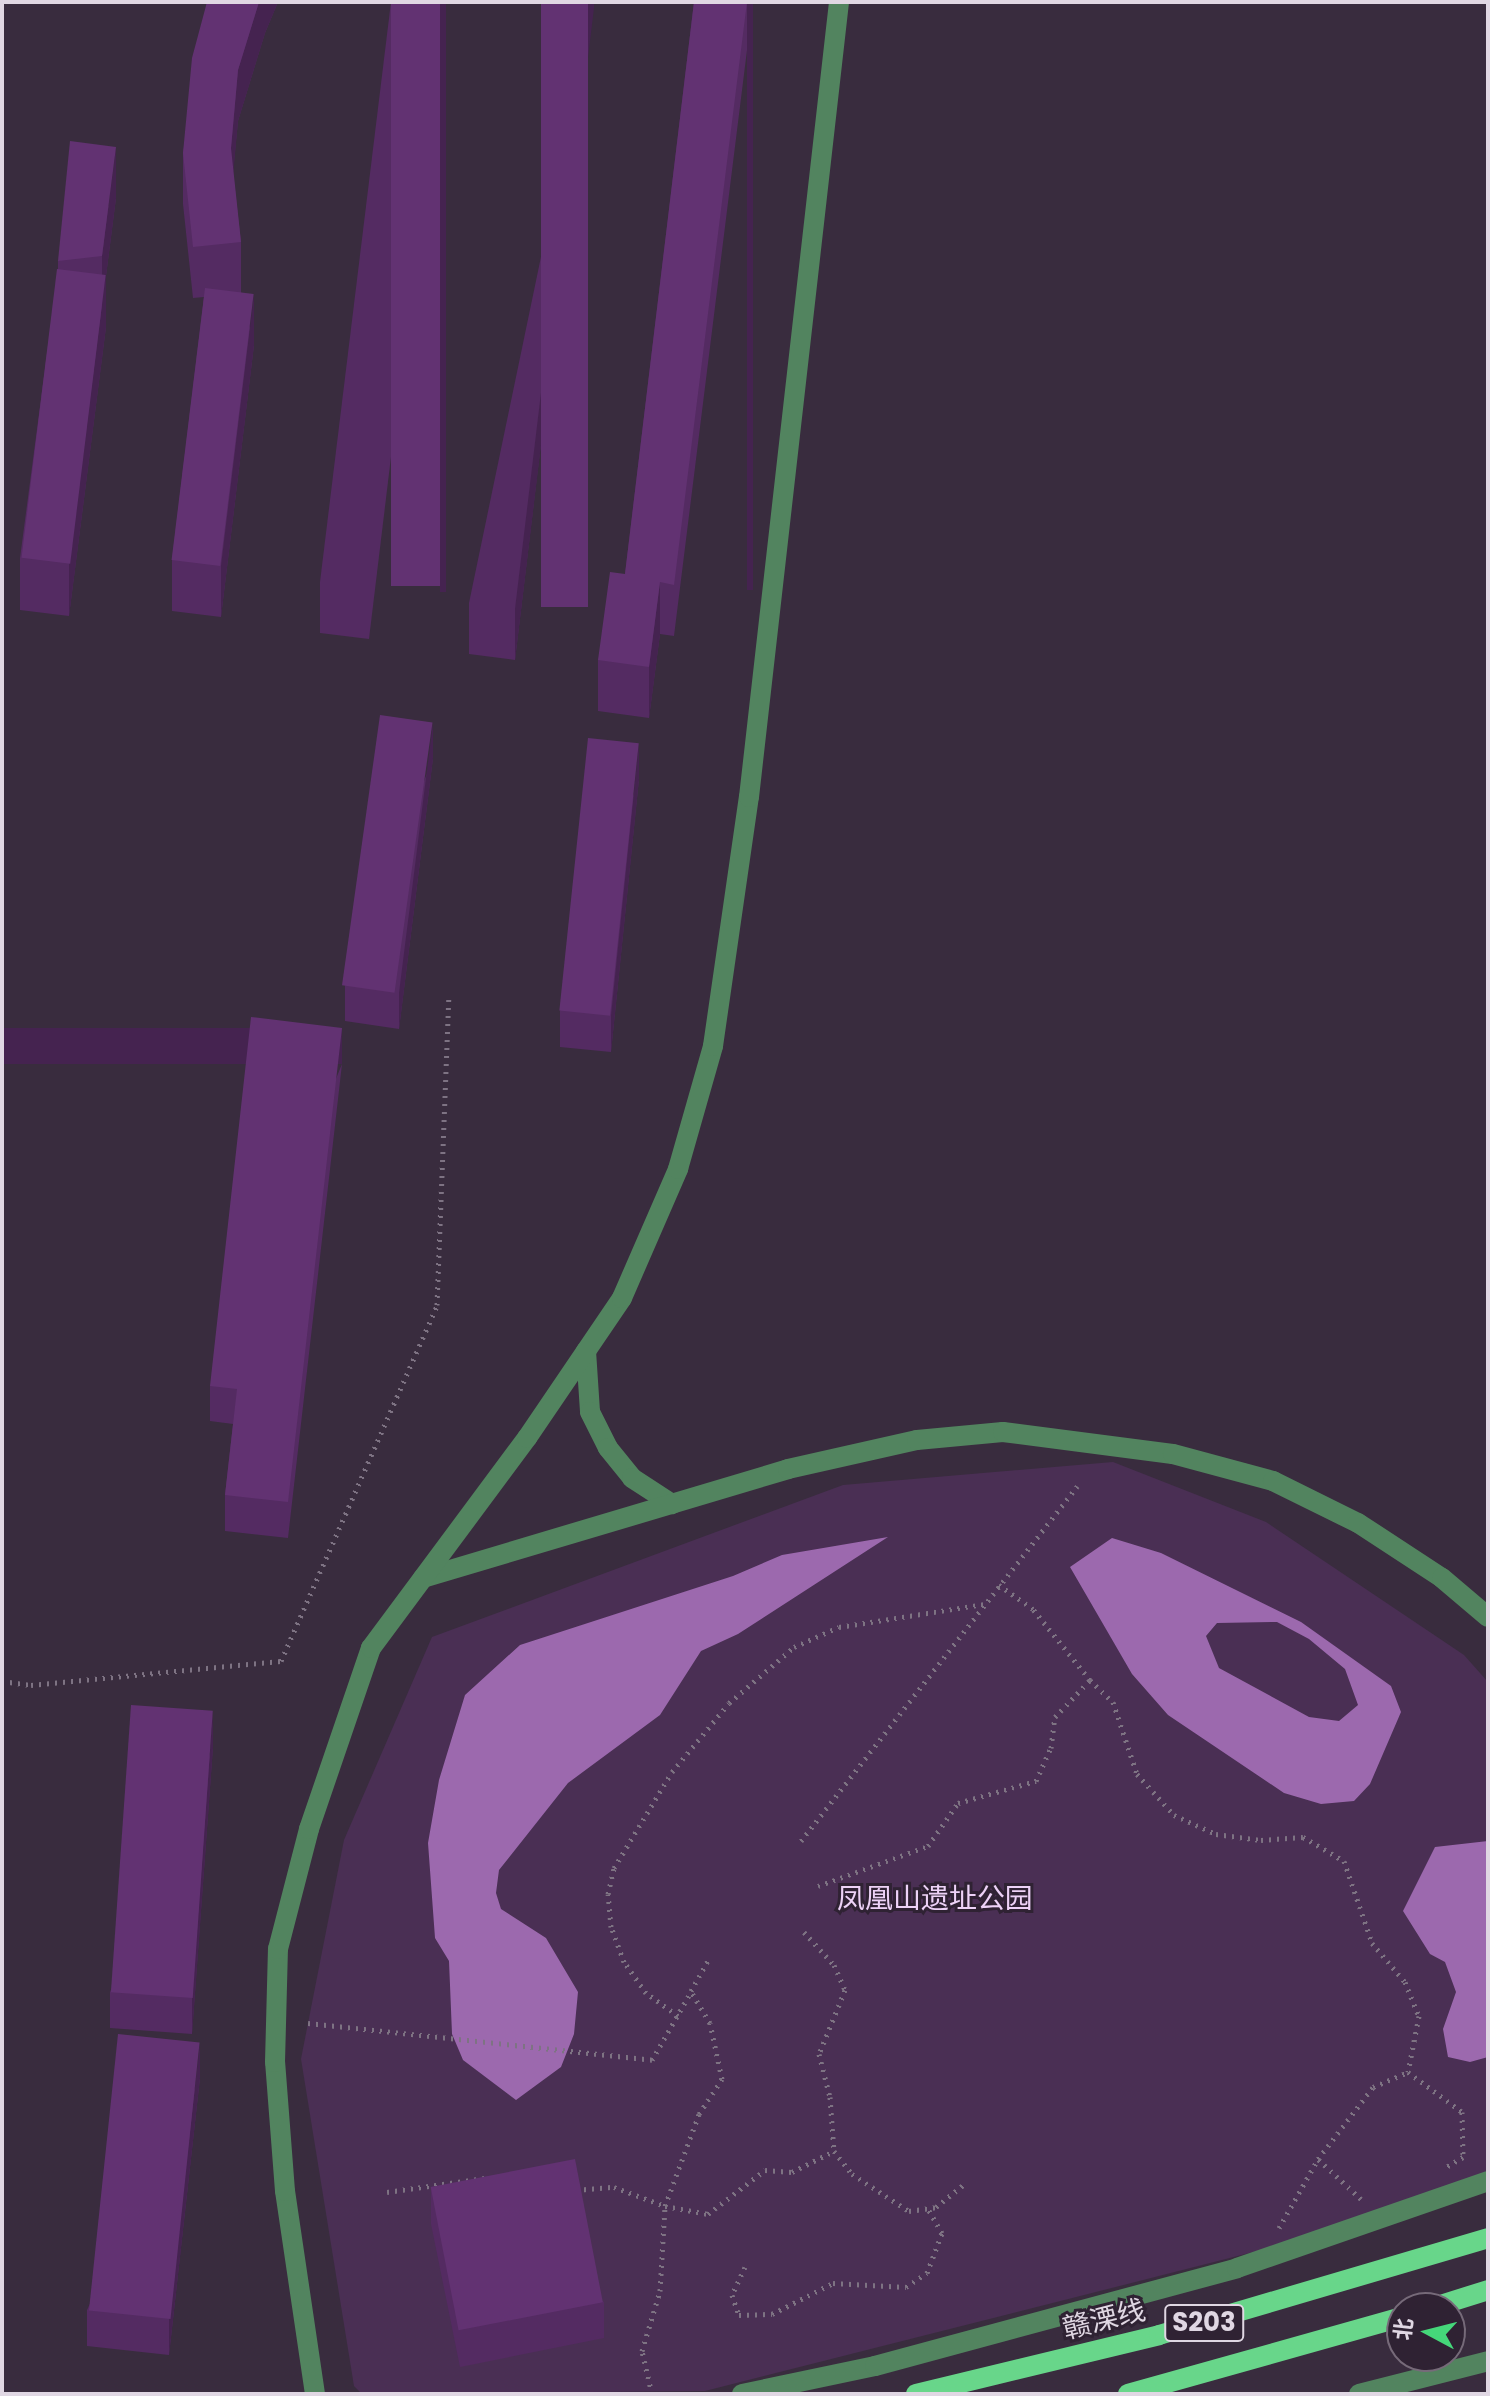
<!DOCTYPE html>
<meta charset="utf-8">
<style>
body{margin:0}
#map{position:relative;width:1490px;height:2396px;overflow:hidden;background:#392c3e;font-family:Poppins,"Noto Sans SC",sans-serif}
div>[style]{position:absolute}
.green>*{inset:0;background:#4a2f54}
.water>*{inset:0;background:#9c69ae}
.path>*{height:5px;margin-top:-2.5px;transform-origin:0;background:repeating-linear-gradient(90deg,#7e7383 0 2px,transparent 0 8px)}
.minor>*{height:20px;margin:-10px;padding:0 10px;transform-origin:10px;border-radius:10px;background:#52845f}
.major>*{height:20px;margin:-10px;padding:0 10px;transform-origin:10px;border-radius:10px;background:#68d68a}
.wall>*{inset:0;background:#542b62}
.shaded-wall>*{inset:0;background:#452350;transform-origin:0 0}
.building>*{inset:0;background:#623272;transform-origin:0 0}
span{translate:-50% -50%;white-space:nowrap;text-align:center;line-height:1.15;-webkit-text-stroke:6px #2f2233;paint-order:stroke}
.shield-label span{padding:2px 6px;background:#2f2233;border:2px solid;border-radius:6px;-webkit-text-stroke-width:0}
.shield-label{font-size:26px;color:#e0d7e3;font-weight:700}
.park-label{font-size:28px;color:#edd2f7}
.street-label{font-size:28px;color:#e0d7e3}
.frame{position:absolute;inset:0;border:4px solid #e0d7e3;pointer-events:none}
.north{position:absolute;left:1386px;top:2292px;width:80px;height:80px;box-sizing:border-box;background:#2f2233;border:2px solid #766a79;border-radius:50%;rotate:277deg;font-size:22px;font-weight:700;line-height:32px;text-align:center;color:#e0d7e3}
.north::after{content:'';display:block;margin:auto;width:28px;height:36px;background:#45d77a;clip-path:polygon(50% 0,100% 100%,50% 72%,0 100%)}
</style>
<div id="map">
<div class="green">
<div style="clip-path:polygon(1113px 1462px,1266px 1522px,1464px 1655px,1488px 1682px,1488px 2173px,1384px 2219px,705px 2391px,362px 2394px,354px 2386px,301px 2059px,344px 1840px,432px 1637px,843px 1485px)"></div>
</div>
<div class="water">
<div style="clip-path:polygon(888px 1537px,738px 1634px,701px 1651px,660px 1715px,568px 1783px,499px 1870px,496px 1893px,501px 1909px,546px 1938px,578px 1992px,574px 2034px,561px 2067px,516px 2100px,463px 2060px,452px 2034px,449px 1961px,435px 1938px,428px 1843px,439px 1780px,465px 1695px,520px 1645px,733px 1576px,782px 1555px)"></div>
<div style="clip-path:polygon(evenodd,1112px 1538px,1161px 1553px,1301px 1622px,1391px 1686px,1401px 1712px,1370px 1784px,1354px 1801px,1321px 1804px,1284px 1793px,1168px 1715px,1132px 1674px,1070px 1567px,1112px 1538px,1277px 1622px,1309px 1639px,1345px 1669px,1358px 1705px,1339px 1721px,1309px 1717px,1219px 1668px,1206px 1636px,1217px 1623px,1277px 1622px)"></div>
<div style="clip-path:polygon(1488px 1841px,1488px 2057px,1470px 2062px,1448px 2057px,1443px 2029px,1456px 1992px,1445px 1962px,1430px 1954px,1403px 1911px,1435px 1847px)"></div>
</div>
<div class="path">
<div style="left:1090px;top:1680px;width:32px;rotate:44deg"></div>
<div style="left:1113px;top:1702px;width:76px;rotate:71.6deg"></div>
<div style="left:1137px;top:1774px;width:55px;rotate:47.9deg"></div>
<div style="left:1174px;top:1815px;width:46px;rotate:24.3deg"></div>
<div style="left:1216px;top:1834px;width:45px;rotate:7.6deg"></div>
<div style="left:1261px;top:1840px;width:42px;rotate:-4.1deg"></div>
<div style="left:1303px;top:1837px;width:48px;rotate:30.3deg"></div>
<div style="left:1344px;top:1861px;width:87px;rotate:71.1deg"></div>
<div style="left:1372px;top:1943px;width:51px;rotate:49.8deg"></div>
<div style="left:1405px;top:1982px;width:37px;rotate:68deg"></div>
<div style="left:1419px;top:2016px;width:57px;rotate:101.1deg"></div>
<div style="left:1408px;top:2072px;width:67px;rotate:36.5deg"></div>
<div style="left:1462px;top:2112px;width:45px;rotate:88.7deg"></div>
<div style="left:1463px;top:2157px;width:23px;rotate:149deg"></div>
<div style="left:2px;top:1681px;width:29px;rotate:8deg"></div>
<div style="left:31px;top:1685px;width:251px;rotate:-5.5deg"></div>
<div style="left:281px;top:1661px;width:389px;rotate:-66.3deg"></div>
<div style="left:437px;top:1305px;width:309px;rotate:-87.8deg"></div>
<div style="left:801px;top:1841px;width:450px;rotate:-52.1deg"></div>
<div style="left:818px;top:1886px;width:117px;rotate:-20deg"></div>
<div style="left:928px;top:1846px;width:52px;rotate:-55.1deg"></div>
<div style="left:958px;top:1803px;width:81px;rotate:-15.8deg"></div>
<div style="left:1036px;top:1781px;width:36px;rotate:-66deg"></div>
<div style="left:1051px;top:1748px;width:31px;rotate:-83deg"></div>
<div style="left:1055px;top:1717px;width:51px;rotate:-46.6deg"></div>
<div style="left:1090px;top:1680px;width:91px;rotate:-128.8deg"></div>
<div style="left:1033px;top:1609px;width:42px;rotate:-144.8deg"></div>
<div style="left:804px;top:1932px;width:45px;rotate:47.7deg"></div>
<div style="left:834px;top:1965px;width:27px;rotate:66deg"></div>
<div style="left:845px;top:1990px;width:69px;rotate:112.1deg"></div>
<div style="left:819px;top:2054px;width:44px;rotate:75.7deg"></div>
<div style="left:830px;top:2097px;width:54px;rotate:85.8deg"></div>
<div style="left:834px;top:2151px;width:29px;rotate:52deg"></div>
<div style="left:852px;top:2174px;width:68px;rotate:33deg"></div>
<div style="left:909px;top:2211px;width:27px;rotate:-8deg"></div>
<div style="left:936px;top:2207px;width:35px;rotate:-39deg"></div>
<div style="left:678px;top:2016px;width:39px;rotate:-144deg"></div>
<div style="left:646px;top:1993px;width:38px;rotate:-125deg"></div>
<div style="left:624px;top:1962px;width:37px;rotate:-110deg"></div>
<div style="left:611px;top:1927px;width:33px;rotate:-95deg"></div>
<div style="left:608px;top:1894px;width:27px;rotate:-77deg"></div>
<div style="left:614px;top:1868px;width:112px;rotate:-58.9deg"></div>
<div style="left:672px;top:1772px;width:89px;rotate:-50.4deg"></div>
<div style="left:729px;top:1703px;width:86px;rotate:-40.7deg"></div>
<div style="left:794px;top:1647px;width:49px;rotate:-24deg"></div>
<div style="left:839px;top:1627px;width:148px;rotate:-9deg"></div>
<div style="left:308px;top:2023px;width:346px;rotate:6.1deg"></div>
<div style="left:652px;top:2060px;width:78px;rotate:-60.2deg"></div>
<div style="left:576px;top:2190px;width:38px;rotate:-5deg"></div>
<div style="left:614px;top:2187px;width:54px;rotate:20.4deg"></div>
<div style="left:665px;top:2206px;width:44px;rotate:10.5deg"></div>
<div style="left:708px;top:2214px;width:72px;rotate:-37.7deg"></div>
<div style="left:765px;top:2170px;width:27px;rotate:4deg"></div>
<div style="left:792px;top:2172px;width:47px;rotate:-26.6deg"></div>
<div style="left:387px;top:2192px;width:99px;rotate:-8.1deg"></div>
<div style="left:1361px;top:2199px;width:59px;rotate:-137.1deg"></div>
<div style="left:1318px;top:2159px;width:91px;rotate:-52.6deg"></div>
<div style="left:1373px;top:2087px;width:38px;rotate:-23deg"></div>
<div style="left:1279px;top:2228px;width:79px;rotate:-60.5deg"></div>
<div style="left:745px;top:2267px;width:31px;rotate:115deg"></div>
<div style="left:732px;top:2295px;width:21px;rotate:71deg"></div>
<div style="left:739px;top:2315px;width:33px;rotate:-2deg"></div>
<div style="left:772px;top:2314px;width:68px;rotate:-26.9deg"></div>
<div style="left:833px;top:2283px;width:73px;rotate:3.1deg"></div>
<div style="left:906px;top:2287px;width:25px;rotate:-34deg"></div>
<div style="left:927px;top:2273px;width:43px;rotate:-69.4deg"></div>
<div style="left:942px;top:2233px;width:28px;rotate:-120deg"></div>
<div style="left:652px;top:2394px;width:44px;rotate:-103.1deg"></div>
<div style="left:642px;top:2351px;width:63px;rotate:-73.3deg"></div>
<div style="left:660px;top:2291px;width:85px;rotate:-86.6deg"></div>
<div style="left:665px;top:2206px;width:98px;rotate:-69.7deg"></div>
<div style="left:699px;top:2114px;width:42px;rotate:-56.7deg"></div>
<div style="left:722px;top:2079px;width:57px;rotate:-102.1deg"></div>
<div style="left:710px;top:2023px;width:37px;rotate:-121deg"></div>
<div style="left:691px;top:1991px;width:39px;rotate:-61deg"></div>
</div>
<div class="minor">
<div style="left:586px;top:1351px;width:61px;rotate:86.2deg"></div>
<div style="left:590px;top:1412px;width:40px;rotate:63.4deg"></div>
<div style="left:608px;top:1448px;width:38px;rotate:51deg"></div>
<div style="left:632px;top:1478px;width:48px;rotate:33deg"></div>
<div style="left:423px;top:1578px;width:381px;rotate:-16.6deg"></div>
<div style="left:788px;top:1469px;width:132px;rotate:-12.7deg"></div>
<div style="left:917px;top:1440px;width:86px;rotate:-5.3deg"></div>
<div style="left:1003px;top:1432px;width:171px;rotate:7.4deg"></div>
<div style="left:1173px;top:1454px;width:104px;rotate:15.1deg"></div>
<div style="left:1273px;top:1481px;width:95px;rotate:26.3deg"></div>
<div style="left:1358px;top:1523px;width:100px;rotate:33.2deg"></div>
<div style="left:1442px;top:1578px;width:60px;rotate:40.3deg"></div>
<div style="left:315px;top:2394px;width:205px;rotate:-98.4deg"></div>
<div style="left:285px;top:2191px;width:129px;rotate:-94.4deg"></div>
<div style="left:275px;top:2062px;width:113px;rotate:-88.5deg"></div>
<div style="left:278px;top:1949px;width:124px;rotate:-75.5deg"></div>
<div style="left:309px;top:1829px;width:191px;rotate:-71.1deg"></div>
<div style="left:371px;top:1648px;width:262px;rotate:-53.4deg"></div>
<div style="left:527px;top:1438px;width:169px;rotate:-55.8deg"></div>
<div style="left:622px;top:1298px;width:141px;rotate:-66.5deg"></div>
<div style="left:678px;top:1169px;width:128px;rotate:-74.1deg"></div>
<div style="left:713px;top:1046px;width:252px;rotate:-81.8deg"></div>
<div style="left:749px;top:797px;width:800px;rotate:-83.54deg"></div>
<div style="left:742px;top:2394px;width:136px;rotate:-11.9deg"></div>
<div style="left:875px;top:2366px;width:375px;rotate:-15.1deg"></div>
<div style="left:1237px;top:2268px;width:266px;rotate:-19.1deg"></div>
<div style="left:1359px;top:2394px;width:133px;rotate:-14.3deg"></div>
</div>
<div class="major">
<div style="left:1431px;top:2308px;width:60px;rotate:-17.5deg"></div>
<div style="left:916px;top:2394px;width:250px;rotate:-13.6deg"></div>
<div style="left:1159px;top:2335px;width:343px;rotate:-16.4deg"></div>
<div style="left:1128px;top:2394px;width:285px;rotate:-15.7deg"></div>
</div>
<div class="wall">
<div style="clip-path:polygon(207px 2px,278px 2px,265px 33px,238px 121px,233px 172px,241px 242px,241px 292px,254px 345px,221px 617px,172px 611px,172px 560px,204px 297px,193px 298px,183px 204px,183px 153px)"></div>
<div style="clip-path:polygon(391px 2px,446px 2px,369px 639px,320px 633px,320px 582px)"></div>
<div style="clip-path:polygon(594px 2px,515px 660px,469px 654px,469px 603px)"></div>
<div style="clip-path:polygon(694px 2px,753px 2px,674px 636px,660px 634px,649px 718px,598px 711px,598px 660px,625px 574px)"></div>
<div style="clip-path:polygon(116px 198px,106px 276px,106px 327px,69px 616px,20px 610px,20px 558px,58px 270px,58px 261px)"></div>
<div style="clip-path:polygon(433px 758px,399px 1029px,345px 1021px,345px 986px)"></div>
<div style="clip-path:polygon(639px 779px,611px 1052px,560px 1047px,560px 1011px)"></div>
<div style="clip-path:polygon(342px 1064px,288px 1538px,225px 1531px,225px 1495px,233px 1424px,210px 1421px,210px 1386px)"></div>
<div style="clip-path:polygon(213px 1747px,192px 2034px,110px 2028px,110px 1992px)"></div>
<div style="clip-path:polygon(200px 2078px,169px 2355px,87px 2346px,87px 2310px)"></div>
<div style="clip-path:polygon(431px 2188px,604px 2302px,604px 2338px,460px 2367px,431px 2224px)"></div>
</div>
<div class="shaded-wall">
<div style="clip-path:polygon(259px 2px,278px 2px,265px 33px,238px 121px,231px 199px,231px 148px,238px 70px)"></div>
<div style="left:440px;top:2px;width:6px;height:590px"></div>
<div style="clip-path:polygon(588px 2px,594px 2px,594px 8px,515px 660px,515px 609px)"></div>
<div style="left:747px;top:2px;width:6px;height:588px"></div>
<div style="clip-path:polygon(116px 147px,116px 198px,106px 276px,106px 327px,69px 616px,69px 565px,102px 305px,102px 256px)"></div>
<div style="clip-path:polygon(254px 294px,254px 345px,221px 617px,221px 566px)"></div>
<div style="clip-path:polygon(660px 582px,660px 634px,649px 718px,649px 667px)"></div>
<div style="clip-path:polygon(433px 722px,433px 758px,399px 1029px,399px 993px)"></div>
<div style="clip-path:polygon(639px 743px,639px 779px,611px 1052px,611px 1016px)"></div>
<div style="left:342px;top:1028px;width:36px;height:477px;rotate:90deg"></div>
<div style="clip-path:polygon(213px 1711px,213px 1747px,192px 2034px,192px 1998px)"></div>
<div style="clip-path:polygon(200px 2042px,200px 2078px,169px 2355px,169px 2319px)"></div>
</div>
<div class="building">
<div style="clip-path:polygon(207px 2px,259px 2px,238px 70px,231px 148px,241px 242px,193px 247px,183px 153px,192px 58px)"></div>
<div style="left:391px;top:2px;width:49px;height:584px"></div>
<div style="left:541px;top:2px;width:47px;height:605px"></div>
<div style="clip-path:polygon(694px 2px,747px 2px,674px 585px,660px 582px,649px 667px,598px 660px,610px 572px,625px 574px)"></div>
<div style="clip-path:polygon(70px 141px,116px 147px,102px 256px,58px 261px)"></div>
<div style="left:57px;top:269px;width:49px;height:291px;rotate:7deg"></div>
<div style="left:205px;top:288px;width:49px;height:274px;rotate:7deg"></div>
<div style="left:380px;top:715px;width:53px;height:273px;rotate:8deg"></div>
<div style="left:588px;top:738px;width:51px;height:274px;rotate:6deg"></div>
<div style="clip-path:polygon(251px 1017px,342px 1028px,288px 1502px,225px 1495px,237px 1389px,210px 1386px)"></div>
<div style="left:131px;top:1705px;width:82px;height:288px;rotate:4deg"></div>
<div style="left:118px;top:2034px;width:82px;height:278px;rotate:6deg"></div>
<div style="left:575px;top:2159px;width:146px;height:147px;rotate:79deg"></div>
</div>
<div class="shield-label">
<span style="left:1204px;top:2323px">S203</span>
</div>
<div class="park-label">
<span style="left:935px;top:1899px">凤凰山遗址公园</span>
</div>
<div class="street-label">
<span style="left:1104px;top:2320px;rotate:-14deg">赣溧线</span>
</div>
<div class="frame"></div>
<div class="north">北</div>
</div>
